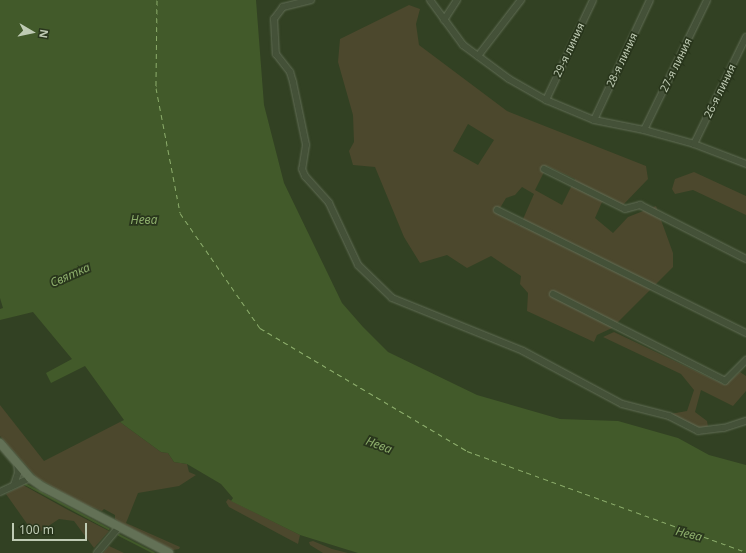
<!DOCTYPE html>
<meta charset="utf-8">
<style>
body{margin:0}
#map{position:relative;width:746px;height:553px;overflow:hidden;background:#324123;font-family:"Noto Sans",sans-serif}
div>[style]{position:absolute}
.green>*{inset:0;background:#4c482d}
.water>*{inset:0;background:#425a2a}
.stream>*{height:1.5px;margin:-0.75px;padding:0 0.75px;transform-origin:0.75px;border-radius:0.75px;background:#425a2a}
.ferry>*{height:1px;margin-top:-0.5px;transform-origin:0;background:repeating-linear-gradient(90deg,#8cad6b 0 5px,transparent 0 9px)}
.roads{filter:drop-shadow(0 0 1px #626e56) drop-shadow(0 0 1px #626e56)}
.minor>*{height:6px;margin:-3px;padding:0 3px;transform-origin:3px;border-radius:3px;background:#445138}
.major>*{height:8px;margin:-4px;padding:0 4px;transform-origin:4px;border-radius:4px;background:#637156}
span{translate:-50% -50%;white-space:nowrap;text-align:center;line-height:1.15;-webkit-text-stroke:3.5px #29361c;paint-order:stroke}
.street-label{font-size:11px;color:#bfcbb4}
.water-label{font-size:12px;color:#8cad6b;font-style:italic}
.north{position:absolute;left:12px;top:12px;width:40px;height:40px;-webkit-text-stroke:3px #29361c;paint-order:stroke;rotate:99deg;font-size:11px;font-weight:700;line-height:16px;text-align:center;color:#bfcbb4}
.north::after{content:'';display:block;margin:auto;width:14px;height:18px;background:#bfcbb4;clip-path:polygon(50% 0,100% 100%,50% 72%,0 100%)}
.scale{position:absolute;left:12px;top:523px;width:75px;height:18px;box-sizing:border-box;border:2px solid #bfcbb4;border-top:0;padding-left:5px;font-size:12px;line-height:14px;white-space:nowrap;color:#bfcbb4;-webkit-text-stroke:3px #29361c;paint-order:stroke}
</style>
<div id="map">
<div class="green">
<div style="clip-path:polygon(evenodd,409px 5px,420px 9px,416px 24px,419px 45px,507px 111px,646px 166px,648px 179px,622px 206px,602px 202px,595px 218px,613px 233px,628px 217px,656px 206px,673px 253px,673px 267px,612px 328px,597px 335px,594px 342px,527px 311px,528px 293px,520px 284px,521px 276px,491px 256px,467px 268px,447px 255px,420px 263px,404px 237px,375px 167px,353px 165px,349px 151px,354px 142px,353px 115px,338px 62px,340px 39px,409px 5px,468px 124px,494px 140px,478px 165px,453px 151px,468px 124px,409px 5px,547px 166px,575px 179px,562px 205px,535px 190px,547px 166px,409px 5px,522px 187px,534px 194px,520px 226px,497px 213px,506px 198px,515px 195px,522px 187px)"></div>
<div style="clip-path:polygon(694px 172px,746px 196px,746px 215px,693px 190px,675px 194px,672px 189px,675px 179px)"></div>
<div style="clip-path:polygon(614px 332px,725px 385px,740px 372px,746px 376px,746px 391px,733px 406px,701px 390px,695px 412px,707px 421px,708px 427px,697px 428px,670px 414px,687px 411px,694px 390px,681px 374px,603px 337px)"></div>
<div style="clip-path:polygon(0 405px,44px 461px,120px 422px,161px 452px,168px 453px,174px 462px,187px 464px,189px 472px,196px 475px,179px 486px,138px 493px,126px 523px,180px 547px,179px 549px,173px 550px,162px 545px,124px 526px,115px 519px,115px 515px,104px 509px,102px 511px,83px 504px,37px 478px,0 436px)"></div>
<div style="clip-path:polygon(23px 485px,68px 510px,109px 531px,94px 548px,74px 521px,59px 519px,35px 535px,6px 494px)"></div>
<div style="clip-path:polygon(228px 499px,300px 535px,298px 544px,229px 507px,226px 502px)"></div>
<div style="clip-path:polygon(313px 541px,332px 549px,348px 553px,323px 553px,310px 545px,309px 542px)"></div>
<div style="clip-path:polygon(109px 546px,124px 553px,103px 553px)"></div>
</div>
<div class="water">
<div style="clip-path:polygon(0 0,256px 0,264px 105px,284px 183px,342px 303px,363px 327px,388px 352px,477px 395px,560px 419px,618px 421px,678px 438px,709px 455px,746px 465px,746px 553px,358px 553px,300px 535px,231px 501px,233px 498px,221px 484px,187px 464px,174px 462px,168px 453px,161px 452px,120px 422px,124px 420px,85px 366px,51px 383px,46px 373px,72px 359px,33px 312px,0 320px,0 309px,3px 308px,0 298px)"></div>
</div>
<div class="stream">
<div style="left:25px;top:484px;width:95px;rotate:28.2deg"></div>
<div style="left:119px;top:535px;width:39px;rotate:27deg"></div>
</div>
<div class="ferry">
<div style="left:157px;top:0;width:88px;rotate:90.7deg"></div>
<div style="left:156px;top:88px;width:127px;rotate:79.1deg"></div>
<div style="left:180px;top:213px;width:140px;rotate:55.2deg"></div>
<div style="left:260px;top:328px;width:241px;rotate:30.7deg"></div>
<div style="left:467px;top:451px;width:297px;rotate:19.9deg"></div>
</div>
<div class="roads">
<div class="minor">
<div style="left:311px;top:0;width:29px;rotate:166deg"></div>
<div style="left:283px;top:7px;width:15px;rotate:127deg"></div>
<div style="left:274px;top:19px;width:35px;rotate:87deg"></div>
<div style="left:276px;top:54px;width:23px;rotate:52deg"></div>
<div style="left:290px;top:72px;width:10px;rotate:73deg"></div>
<div style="left:293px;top:82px;width:64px;rotate:78.3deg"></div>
<div style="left:306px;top:145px;width:24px;rotate:99deg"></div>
<div style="left:302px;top:169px;width:8px;rotate:67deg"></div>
<div style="left:305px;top:176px;width:36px;rotate:48deg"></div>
<div style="left:329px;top:203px;width:68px;rotate:64.9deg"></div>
<div style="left:358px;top:265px;width:47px;rotate:44.1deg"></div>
<div style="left:392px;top:298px;width:141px;rotate:22deg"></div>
<div style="left:523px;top:351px;width:112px;rotate:28.2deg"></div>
<div style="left:622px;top:404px;width:49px;rotate:14.3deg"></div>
<div style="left:669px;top:416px;width:33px;rotate:27deg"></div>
<div style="left:698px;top:431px;width:26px;rotate:-7deg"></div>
<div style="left:724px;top:428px;width:23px;rotate:-18deg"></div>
<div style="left:430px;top:0;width:56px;rotate:53.7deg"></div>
<div style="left:463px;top:45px;width:57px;rotate:36.5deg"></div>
<div style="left:509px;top:79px;width:43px;rotate:29.6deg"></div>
<div style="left:546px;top:100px;width:52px;rotate:22.6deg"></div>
<div style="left:594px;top:120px;width:51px;rotate:11.3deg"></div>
<div style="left:644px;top:130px;width:52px;rotate:15.6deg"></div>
<div style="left:694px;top:144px;width:56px;rotate:21deg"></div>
<div style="left:444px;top:20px;width:24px;rotate:-57deg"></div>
<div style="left:478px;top:56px;width:71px;rotate:-52.5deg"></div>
<div style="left:546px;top:100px;width:110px;rotate:-64.8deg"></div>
<div style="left:594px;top:120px;width:132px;rotate:-65deg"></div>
<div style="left:644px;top:130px;width:144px;rotate:-64.1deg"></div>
<div style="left:694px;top:144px;width:119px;rotate:-64.1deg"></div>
<div style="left:544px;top:169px;width:90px;rotate:26.3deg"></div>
<div style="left:625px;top:209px;width:16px;rotate:-15deg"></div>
<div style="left:640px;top:205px;width:119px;rotate:27deg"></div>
<div style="left:497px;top:210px;width:278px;rotate:26.3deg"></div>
<div style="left:553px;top:294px;width:193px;rotate:26.8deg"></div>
<div style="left:725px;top:381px;width:30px;rotate:-45deg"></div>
<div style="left:14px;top:485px;width:13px;rotate:-72deg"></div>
<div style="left:18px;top:473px;width:10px;rotate:-96deg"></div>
<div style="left:0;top:492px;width:33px;rotate:-25deg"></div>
<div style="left:97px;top:553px;width:34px;rotate:-50deg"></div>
</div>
<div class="major">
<div style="left:0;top:443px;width:46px;rotate:49.4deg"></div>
<div style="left:30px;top:478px;width:16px;rotate:35deg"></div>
<div style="left:43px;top:487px;width:142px;rotate:27.6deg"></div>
</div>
</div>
<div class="street-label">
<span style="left:569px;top:50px;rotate:-65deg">29-я линия</span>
<span style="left:622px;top:60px;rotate:-65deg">28-я линия</span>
<span style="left:676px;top:65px;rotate:-64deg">27-я линия</span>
<span style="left:720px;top:91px;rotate:-64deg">26-я линия</span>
</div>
<div class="water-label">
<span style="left:144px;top:220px">Нева</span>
<span style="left:70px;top:275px;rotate:-24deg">Святка</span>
<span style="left:379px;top:445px;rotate:20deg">Нева</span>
<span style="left:689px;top:534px;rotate:14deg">Нева</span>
</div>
<div class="north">N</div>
<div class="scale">100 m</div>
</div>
